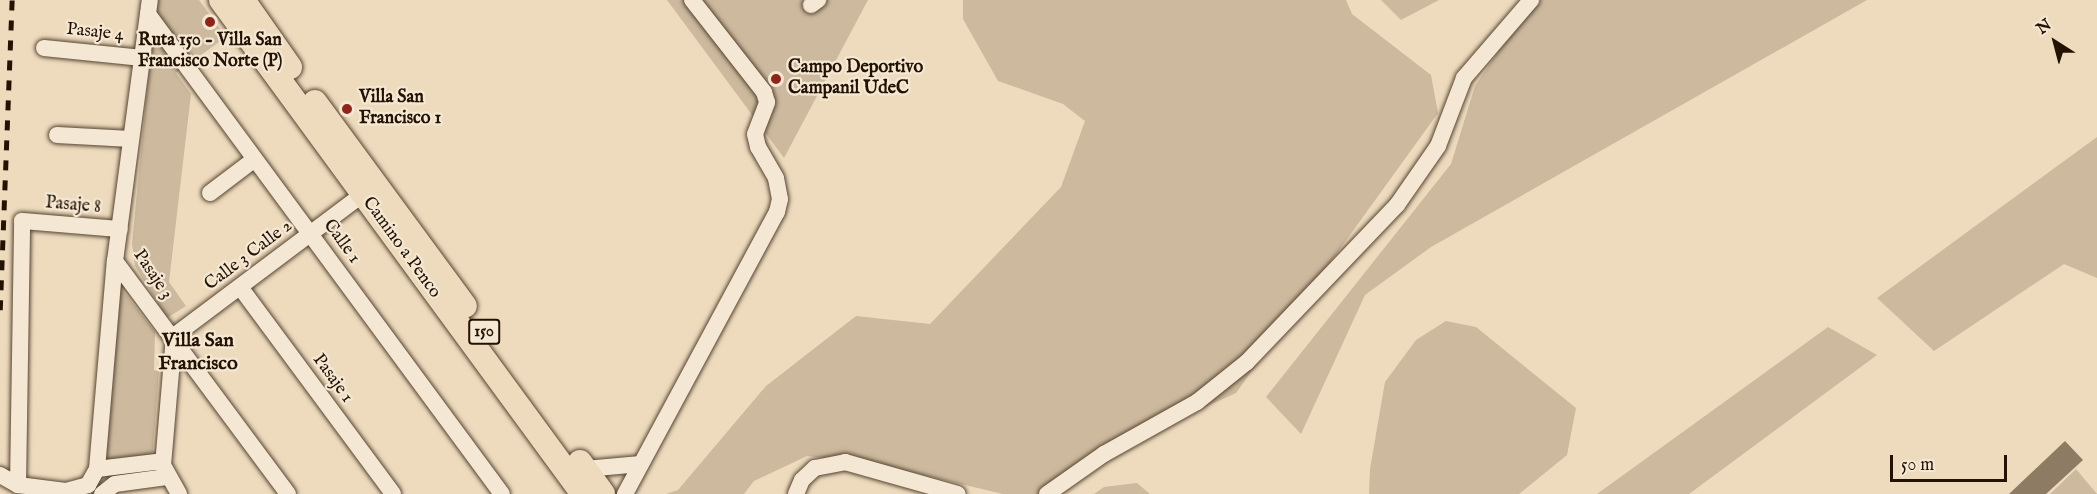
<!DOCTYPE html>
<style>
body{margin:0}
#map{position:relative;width:2097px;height:494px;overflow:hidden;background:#eedbbe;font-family:"IM FELL English",serif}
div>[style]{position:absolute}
.green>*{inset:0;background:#ccb99e}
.building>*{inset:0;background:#8d7b63}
.roads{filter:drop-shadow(0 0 2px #564430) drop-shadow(0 0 2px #564430)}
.minor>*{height:16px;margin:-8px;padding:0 8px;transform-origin:8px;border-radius:8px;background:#f4e8d5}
.highway>*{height:24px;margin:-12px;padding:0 12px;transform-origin:12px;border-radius:12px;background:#eedbbe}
.rail>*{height:4.5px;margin-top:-2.25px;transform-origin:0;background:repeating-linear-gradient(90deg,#241200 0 10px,transparent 0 20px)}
.dots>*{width:16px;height:16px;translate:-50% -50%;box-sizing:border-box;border:3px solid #f4e8d5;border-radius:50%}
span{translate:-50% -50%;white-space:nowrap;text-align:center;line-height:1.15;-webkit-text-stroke:4.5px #f4e8d5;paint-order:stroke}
.shield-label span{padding:2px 4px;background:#f4e8d5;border:2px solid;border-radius:4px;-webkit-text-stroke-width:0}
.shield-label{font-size:16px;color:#241200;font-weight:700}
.street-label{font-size:18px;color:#241200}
.poi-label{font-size:18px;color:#241200;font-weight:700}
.left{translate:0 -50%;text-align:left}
.neighbourhood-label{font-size:20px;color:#241200;font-weight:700}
.north{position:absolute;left:2025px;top:12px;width:60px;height:60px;-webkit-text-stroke:4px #f4e8d5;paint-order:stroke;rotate:324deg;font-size:16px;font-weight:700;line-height:24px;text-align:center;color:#241200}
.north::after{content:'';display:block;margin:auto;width:21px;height:27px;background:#241200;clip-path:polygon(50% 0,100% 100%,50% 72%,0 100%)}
.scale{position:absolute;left:1890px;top:455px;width:117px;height:27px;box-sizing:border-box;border:3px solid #241200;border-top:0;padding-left:8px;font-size:18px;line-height:21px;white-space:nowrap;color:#241200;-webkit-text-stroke:4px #f4e8d5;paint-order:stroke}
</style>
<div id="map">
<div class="green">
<div style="clip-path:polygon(156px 0,199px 0,226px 37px,176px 73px,191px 94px,169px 282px,186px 306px,167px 318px,135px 266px,132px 243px)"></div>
<div style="clip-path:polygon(667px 0,868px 0,784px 158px)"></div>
<div style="clip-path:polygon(963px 0,1346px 0,1352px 14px,1431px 75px,1438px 113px,1236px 393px,1122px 445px,1046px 494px,1003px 494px,877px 464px,807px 456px,754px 481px,744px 494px,666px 494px,678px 490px,766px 386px,856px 316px,930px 324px,1061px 187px,1085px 121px,1063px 104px,998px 81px,963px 19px)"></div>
<div style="clip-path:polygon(1381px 0,1439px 0,1401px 20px)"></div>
<div style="clip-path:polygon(1533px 0,1867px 0,1431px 247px,1365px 295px,1301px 434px,1266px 397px,1451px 164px,1475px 86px)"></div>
<div style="clip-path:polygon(2097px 137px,2097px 278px,2064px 264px,1934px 351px,1877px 298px)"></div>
<div style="clip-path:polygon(119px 286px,155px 332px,154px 370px,159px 371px,152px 460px,94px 462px)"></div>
<div style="clip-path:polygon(1446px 321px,1476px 327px,1576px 408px,1567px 455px,1519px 494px,1369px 494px,1370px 469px,1385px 382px,1416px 340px)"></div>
<div style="clip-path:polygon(1828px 327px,1877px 355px,1689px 494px,1597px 494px)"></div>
<div style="clip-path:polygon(2076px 469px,2097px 494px,2050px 494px)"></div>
<div style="clip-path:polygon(1137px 483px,1150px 494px,1094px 494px,1104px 487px)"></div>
</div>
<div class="building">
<div style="clip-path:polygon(2065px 441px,2083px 460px,2046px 494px,2009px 494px)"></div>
</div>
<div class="roads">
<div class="minor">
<div style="left:811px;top:5px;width:9px;rotate:-36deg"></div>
<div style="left:148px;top:14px;width:596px;rotate:53.59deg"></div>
<div style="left:44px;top:48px;width:99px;rotate:5.8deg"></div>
<div style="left:57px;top:135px;width:74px;rotate:3.1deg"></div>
<div style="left:210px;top:193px;width:56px;rotate:-37.1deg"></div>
<div style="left:115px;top:261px;width:290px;rotate:53.4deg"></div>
<div style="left:240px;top:287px;width:257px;rotate:53.5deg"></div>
<div style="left:97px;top:469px;width:66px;rotate:-6.9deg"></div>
<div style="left:585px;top:469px;width:56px;rotate:-5.1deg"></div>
<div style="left:0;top:475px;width:21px;rotate:29deg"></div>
<div style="left:18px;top:485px;width:48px;rotate:7.1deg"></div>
<div style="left:66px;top:491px;width:23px;rotate:-15deg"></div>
<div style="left:88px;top:485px;width:18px;rotate:-61deg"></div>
<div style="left:97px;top:469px;width:209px;rotate:-85.1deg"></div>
<div style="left:115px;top:261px;width:263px;rotate:-82.4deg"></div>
<div style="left:18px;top:485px;width:264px;rotate:-89.1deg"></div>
<div style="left:22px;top:221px;width:98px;rotate:4.7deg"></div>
<div style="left:102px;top:494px;width:16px;rotate:-38deg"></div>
<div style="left:115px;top:484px;width:52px;rotate:-7.7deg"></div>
<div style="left:179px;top:494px;width:33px;rotate:-119deg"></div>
<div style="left:163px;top:465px;width:129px;rotate:-85.1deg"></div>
<div style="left:174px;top:336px;width:235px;rotate:-36.9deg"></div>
<div style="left:625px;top:494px;width:320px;rotate:-61.7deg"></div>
<div style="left:777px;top:212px;width:13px;rotate:-77deg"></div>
<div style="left:780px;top:199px;width:21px;rotate:-101deg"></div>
<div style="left:776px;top:178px;width:36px;rotate:-120deg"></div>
<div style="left:758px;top:147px;width:13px;rotate:-103deg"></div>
<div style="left:755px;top:134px;width:34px;rotate:-69deg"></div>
<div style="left:767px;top:102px;width:10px;rotate:-107deg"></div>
<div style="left:764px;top:92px;width:117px;rotate:-128deg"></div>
<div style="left:796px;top:494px;width:15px;rotate:-67deg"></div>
<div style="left:802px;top:480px;width:18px;rotate:-43deg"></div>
<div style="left:815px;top:468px;width:31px;rotate:-11deg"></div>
<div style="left:845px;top:462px;width:117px;rotate:15.8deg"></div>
<div style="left:1047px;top:494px;width:70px;rotate:-35.1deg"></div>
<div style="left:1104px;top:454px;width:107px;rotate:-29.2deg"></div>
<div style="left:1197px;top:402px;width:64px;rotate:-38.7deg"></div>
<div style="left:1247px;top:362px;width:217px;rotate:-46.3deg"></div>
<div style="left:1397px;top:205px;width:72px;rotate:-55.2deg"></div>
<div style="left:1438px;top:146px;width:73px;rotate:-69.1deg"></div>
<div style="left:1464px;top:78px;width:103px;rotate:-49.3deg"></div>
</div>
<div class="highway">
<div style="left:221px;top:0;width:612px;rotate:53.77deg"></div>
<div style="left:243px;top:0;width:82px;rotate:55deg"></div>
<div style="left:315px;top:102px;width:253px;rotate:53.7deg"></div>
<div style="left:580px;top:462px;width:39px;rotate:54deg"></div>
</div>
</div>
<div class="rail">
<div style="left:0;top:310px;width:310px;rotate:-87.8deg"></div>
</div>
<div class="dots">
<div style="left:210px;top:22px;background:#8f2418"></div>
<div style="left:776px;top:79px;background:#8f2418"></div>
<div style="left:347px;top:109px;background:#8f2418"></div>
</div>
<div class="shield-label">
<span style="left:484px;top:332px">150</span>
</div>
<div class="street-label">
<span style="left:95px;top:33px;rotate:6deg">Pasaje 4</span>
<span style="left:73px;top:206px;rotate:5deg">Pasaje 8</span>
<span style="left:341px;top:242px;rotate:54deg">Calle 1</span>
<span style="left:401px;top:248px;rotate:54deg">Camino a Penco</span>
<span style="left:249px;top:256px;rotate:-37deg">Calle 3 Calle 2</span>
<span style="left:152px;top:275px;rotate:56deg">Pasaje 3</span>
<span style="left:332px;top:379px;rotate:54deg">Pasaje 1</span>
</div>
<div class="poi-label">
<span style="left:210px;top:52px">Ruta 150 - Villa San<br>Francisco Norte (P)</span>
<span class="left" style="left:788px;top:79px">Campo Deportivo<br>Campanil UdeC</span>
<span class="left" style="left:359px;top:109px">Villa San<br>Francisco 1</span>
</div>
<div class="neighbourhood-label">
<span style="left:198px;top:352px">Villa San<br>Francisco</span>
</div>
<div class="north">N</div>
<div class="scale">50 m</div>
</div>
